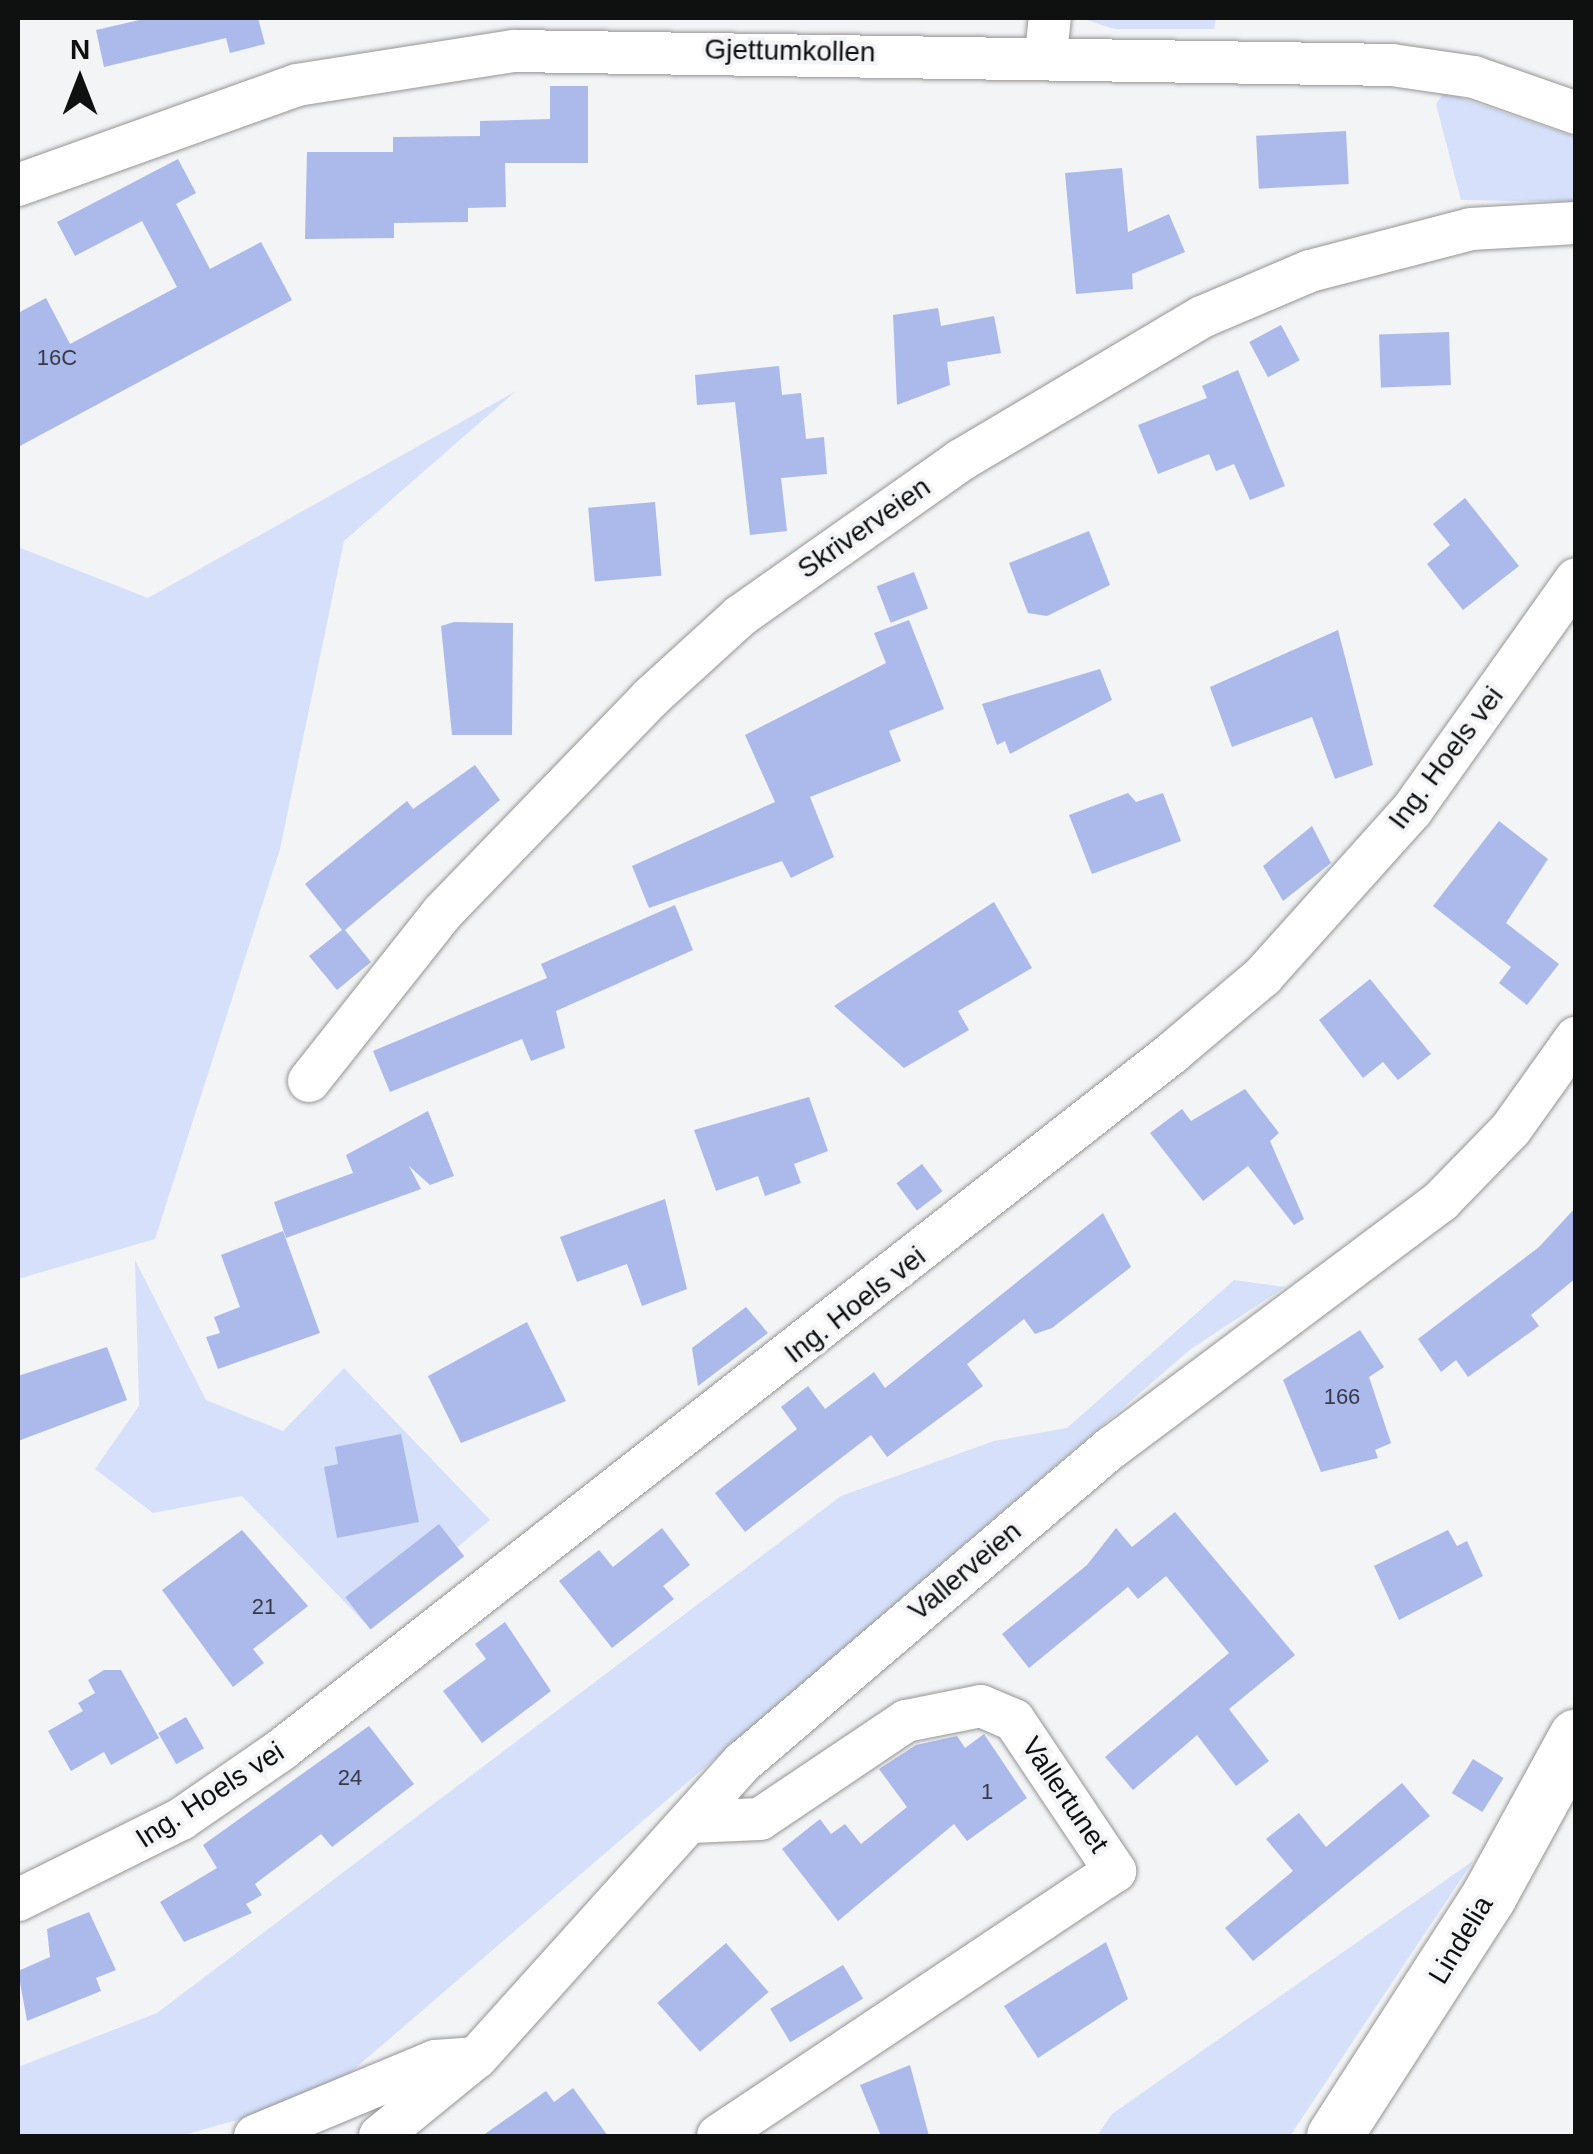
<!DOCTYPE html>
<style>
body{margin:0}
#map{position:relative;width:1593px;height:2154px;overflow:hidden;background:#f3f4f5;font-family:Helvetica,sans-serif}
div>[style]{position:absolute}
.green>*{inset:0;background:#d6e0fb}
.building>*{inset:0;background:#abbaeb;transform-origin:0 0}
.roads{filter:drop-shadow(0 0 2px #949596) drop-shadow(0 0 2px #949596)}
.street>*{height:42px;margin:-21px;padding:0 21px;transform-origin:21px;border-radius:21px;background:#fff}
.secondary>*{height:55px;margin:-27.5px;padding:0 27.5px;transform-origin:27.5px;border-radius:27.5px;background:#fff}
span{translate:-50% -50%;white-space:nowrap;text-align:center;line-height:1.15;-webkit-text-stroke:8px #f3f4f5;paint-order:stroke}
.number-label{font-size:22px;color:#363a47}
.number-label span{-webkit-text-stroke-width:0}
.street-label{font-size:28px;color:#0f1010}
.frame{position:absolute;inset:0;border:20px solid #0f1010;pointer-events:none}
.north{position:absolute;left:30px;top:30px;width:100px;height:100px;-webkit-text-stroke:8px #f3f4f5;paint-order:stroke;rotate:0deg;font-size:28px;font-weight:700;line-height:40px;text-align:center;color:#0f1010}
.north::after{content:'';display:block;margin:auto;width:35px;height:45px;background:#0f1010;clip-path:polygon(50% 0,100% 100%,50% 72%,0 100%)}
</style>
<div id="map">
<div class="green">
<div style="clip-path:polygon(1081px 18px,1216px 18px,1214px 29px,1114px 29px)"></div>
<div style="clip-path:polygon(1444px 92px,1575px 137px,1575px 202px,1461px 200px,1436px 104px)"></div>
<div style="clip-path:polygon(516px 391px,344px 541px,280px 849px,155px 1239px,18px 1279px,18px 547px,148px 598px)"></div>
<div style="clip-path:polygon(135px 1260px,206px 1400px,283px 1431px,344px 1368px,490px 1520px,366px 1624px,242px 1496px,153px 1513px,95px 1469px,139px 1406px)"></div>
<div style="clip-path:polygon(1234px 1280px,1285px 1287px,1191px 1349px,323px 2096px,180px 2136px,18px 2136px,18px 2067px,157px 2013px,841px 1496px,994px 1441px,1067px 1428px)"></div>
<div style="clip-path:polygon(1473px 1861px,1290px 2136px,1097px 2136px,1112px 2114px)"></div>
</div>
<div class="building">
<div style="clip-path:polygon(148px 18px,258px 18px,265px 44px,230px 53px,226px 38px,104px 67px,96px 30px)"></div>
<div style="clip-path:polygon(550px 86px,588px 86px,588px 163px,505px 163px,506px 207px,468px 208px,468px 222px,394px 223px,394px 238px,305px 239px,307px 152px,393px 152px,393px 137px,480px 136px,480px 121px,550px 119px)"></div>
<div style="left:1346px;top:131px;width:53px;height:90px;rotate:87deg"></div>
<div style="clip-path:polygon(178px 159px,196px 193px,176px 204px,210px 269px,261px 242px,292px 300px,18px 447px,18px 313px,46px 298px,70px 344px,177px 287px,142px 221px,75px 256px,57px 222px)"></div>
<div style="clip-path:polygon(1122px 168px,1128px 232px,1169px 214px,1185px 252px,1132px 274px,1133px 289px,1076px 294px,1065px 173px)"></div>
<div style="clip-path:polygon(938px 308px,941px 326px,994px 316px,1001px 353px,947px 362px,950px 385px,897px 405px,893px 315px)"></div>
<div style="left:1281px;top:325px;width:40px;height:36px;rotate:62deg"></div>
<div style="left:1449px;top:332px;width:53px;height:70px;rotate:88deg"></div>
<div style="clip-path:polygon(779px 366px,782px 395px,801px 393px,806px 439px,824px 437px,827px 474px,781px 478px,787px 531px,750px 535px,735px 402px,697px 405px,695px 375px)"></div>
<div style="clip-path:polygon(1238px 370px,1285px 486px,1250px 500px,1234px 464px,1216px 471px,1209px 454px,1158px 474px,1138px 425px,1207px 398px,1202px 386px)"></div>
<div style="clip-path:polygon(1465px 498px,1519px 566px,1463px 610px,1427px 564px,1450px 545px,1433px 524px)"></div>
<div style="left:655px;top:502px;width:74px;height:67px;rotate:85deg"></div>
<div style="clip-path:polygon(1089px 531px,1110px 585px,1047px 616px,1028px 613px,1009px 563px)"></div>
<div style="left:914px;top:572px;width:39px;height:40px;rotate:69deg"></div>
<div style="clip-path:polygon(909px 620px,944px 709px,889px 731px,901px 761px,810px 797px,834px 857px,791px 878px,782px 861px,649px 908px,632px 866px,775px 802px,745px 735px,886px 663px,874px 633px)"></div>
<div style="clip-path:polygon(454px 622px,513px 623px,512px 735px,452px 735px,441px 626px)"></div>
<div style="clip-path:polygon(1338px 630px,1373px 765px,1335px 779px,1312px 717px,1232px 747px,1210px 687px)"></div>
<div style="clip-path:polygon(1100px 669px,1112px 700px,1010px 754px,1005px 741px,997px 745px,982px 704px)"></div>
<div style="clip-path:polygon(475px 765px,500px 800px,345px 930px,371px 962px,337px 990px,309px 956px,342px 930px,305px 884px,407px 801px,413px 809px)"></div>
<div style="clip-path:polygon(1163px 793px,1181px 841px,1092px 874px,1069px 815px,1128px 793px,1136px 802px)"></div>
<div style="clip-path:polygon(1499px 821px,1548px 859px,1506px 923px,1559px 964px,1527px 1005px,1499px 983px,1511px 967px,1433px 906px)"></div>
<div style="clip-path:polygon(1312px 826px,1331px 863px,1283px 901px,1263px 866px)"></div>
<div style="clip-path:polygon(994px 902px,1032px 968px,958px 1011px,969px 1030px,904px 1068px,834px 1006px)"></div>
<div style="clip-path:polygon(675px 905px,693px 950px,556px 1011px,565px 1048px,531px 1061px,522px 1039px,390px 1092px,373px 1051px,547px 978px,541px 964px)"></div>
<div style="clip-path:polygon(1370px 979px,1431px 1054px,1398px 1080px,1383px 1062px,1363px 1078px,1319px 1020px)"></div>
<div style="clip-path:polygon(1245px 1089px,1279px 1133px,1270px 1141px,1304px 1219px,1294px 1225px,1248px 1166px,1203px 1201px,1150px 1133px,1182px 1109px,1191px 1121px)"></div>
<div style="clip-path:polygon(809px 1097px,828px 1151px,794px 1164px,801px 1183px,765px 1196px,758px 1176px,716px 1191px,694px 1130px)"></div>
<div style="clip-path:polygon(428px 1111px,454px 1176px,430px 1185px,409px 1166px,421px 1189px,286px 1238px,274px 1202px,353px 1173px,346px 1155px)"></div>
<div style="left:922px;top:1164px;width:34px;height:32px;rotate:53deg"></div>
<div style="clip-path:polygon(665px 1199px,687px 1289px,642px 1306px,627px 1264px,577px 1282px,560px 1237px)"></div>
<div style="clip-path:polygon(1576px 1207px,1576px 1278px,1531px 1315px,1539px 1326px,1468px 1377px,1456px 1360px,1441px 1372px,1418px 1339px,1539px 1247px)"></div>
<div style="clip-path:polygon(1103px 1213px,1131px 1267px,1052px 1328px,1035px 1334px,1024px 1319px,967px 1364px,983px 1386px,887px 1457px,871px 1435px,745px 1532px,715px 1493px,797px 1429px,781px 1407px,808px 1386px,825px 1409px,874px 1372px,885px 1388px)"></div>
<div style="clip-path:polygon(283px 1231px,320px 1333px,218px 1369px,206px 1337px,220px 1333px,214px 1317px,240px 1307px,221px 1255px)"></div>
<div style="clip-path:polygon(746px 1307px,768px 1333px,698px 1386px,692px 1348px)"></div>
<div style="clip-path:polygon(527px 1322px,566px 1401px,461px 1443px,428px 1376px)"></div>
<div style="clip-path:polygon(1360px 1330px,1384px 1367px,1369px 1377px,1391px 1443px,1375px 1450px,1378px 1458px,1321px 1472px,1283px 1380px)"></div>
<div style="clip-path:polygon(107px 1347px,127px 1400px,18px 1441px,18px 1376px)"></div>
<div style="clip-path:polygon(401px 1434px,419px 1522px,337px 1538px,324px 1467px,338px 1464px,335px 1447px)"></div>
<div style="clip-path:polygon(1175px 1512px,1295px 1655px,1229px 1709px,1269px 1761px,1236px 1786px,1197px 1735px,1133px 1790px,1105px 1757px,1229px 1653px,1166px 1576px,1138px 1599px,1128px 1587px,1029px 1668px,1002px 1634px,1087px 1565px,1116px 1528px,1132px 1547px)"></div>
<div style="left:439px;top:1524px;width:41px;height:119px;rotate:52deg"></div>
<div style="clip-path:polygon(662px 1528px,690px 1565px,663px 1586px,674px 1599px,612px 1648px,559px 1581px,599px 1550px,613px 1567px)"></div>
<div style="clip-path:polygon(242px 1530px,308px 1606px,253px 1649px,264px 1663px,233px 1687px,162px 1590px)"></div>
<div style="clip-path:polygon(1448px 1530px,1457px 1546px,1467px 1541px,1483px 1576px,1399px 1620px,1374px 1566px)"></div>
<div style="clip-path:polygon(505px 1622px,551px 1691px,482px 1743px,443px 1691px,486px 1659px,475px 1644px)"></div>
<div style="clip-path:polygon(104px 1670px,121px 1670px,159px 1738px,111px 1765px,104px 1752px,71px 1771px,48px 1731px,83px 1711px,78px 1703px,95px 1693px,88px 1680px)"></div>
<div style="left:186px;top:1717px;width:36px;height:32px;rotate:60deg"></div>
<div style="clip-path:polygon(369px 1726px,414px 1784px,332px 1847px,321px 1834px,255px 1884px,262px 1895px,246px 1904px,252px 1913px,184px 1942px,160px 1902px,217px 1868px,203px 1845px)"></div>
<div style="clip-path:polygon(984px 1734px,1027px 1798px,967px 1841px,954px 1824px,838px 1921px,782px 1849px,820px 1819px,831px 1834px,845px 1824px,861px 1844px,907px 1807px,879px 1769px,916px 1745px,957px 1736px,965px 1748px)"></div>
<div style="left:1473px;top:1759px;width:36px;height:40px;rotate:32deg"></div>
<div style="clip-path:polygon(1402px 1783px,1430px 1816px,1253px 1961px,1225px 1928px,1293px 1871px,1266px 1839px,1299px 1813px,1326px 1847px)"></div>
<div style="clip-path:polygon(89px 1912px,116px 1970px,96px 1978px,101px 1991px,27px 2021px,18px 1971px,50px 1957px,47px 1929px)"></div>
<div style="clip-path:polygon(1106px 1942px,1128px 1999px,1038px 2058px,1004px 2006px)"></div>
<div style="left:726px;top:1943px;width:65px;height:91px;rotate:49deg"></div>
<div style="left:843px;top:1965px;width:39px;height:85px;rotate:59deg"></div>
<div style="clip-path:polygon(910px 2065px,929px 2136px,881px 2136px,860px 2085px)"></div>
<div style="clip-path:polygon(573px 2088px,608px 2136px,482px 2136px,546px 2091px,554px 2102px)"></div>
</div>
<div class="roads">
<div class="street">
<div style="left:1046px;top:54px;width:36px;rotate:-84deg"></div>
<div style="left:18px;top:185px;width:296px;rotate:-19.7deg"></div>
<div style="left:297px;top:85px;width:219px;rotate:-8.9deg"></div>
<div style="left:513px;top:51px;width:879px;rotate:0.91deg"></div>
<div style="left:1392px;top:65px;width:83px;rotate:8.3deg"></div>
<div style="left:1474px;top:77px;width:108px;rotate:19.4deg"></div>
<div style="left:309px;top:1081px;width:214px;rotate:-51.6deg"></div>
<div style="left:442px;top:913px;width:299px;rotate:-45.9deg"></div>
<div style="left:650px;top:698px;width:122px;rotate:-42.3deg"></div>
<div style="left:740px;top:616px;width:271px;rotate:-35.2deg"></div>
<div style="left:961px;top:460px;width:280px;rotate:-30.7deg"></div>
<div style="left:1202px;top:317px;width:117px;rotate:-23.1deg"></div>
<div style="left:1310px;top:271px;width:166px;rotate:-14.6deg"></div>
<div style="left:1471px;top:229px;width:105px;rotate:-3.3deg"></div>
<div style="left:691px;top:1822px;width:69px;rotate:-2.5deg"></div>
<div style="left:760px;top:1819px;width:176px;rotate:-33.9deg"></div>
<div style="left:906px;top:1721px;width:76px;rotate:-11.3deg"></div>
<div style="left:981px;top:1706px;width:36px;rotate:23deg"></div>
<div style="left:1014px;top:1720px;width:182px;rotate:56.2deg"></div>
<div style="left:1115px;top:1871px;width:477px;rotate:146.3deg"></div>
<div style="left:18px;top:1900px;width:182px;rotate:-26.4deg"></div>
<div style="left:181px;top:1819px;width:121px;rotate:-34.6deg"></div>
<div style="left:281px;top:1750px;width:1131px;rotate:-38.03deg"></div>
<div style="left:1172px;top:1053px;width:119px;rotate:-40.2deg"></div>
<div style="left:1263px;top:976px;width:223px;rotate:-48.1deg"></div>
<div style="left:1412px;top:810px;width:283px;rotate:-54.6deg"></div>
<div style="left:255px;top:2136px;width:195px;rotate:-22.6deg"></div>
<div style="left:435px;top:2061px;width:39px;rotate:-4deg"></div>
<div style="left:380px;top:2136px;width:125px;rotate:-39.2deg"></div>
<div style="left:477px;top:2057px;width:397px;rotate:-48deg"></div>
<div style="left:743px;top:1762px;width:484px;rotate:-40.5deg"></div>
<div style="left:1111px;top:1448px;width:412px;rotate:-36.8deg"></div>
<div style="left:1441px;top:1201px;width:100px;rotate:-45.8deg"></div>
<div style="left:1511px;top:1129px;width:112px;rotate:-54.5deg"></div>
</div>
<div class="secondary">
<div style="left:1334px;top:2136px;width:284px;rotate:-57.2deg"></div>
<div style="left:1488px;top:1897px;width:183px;rotate:-61.3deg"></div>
</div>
</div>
<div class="number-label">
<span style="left:57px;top:358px">16C</span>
<span style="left:1342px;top:1397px">166</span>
<span style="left:264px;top:1607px">21</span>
<span style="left:350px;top:1778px">24</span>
<span style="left:987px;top:1792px">1</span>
</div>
<div class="street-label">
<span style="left:790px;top:51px;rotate:1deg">Gjettumkollen</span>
<span style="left:864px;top:528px;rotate:-35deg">Skriverveien</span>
<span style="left:1446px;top:758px;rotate:-53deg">Ing. Hoels vei</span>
<span style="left:855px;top:1305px;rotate:-38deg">Ing. Hoels vei</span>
<span style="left:965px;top:1571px;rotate:-40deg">Vallerveien</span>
<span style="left:210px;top:1795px;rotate:-33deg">Ing. Hoels vei</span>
<span style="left:1065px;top:1795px;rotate:56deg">Vallertunet</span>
<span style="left:1461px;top:1940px;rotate:-59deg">Lindelia</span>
</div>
<div class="frame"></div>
<div class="north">N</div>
</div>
